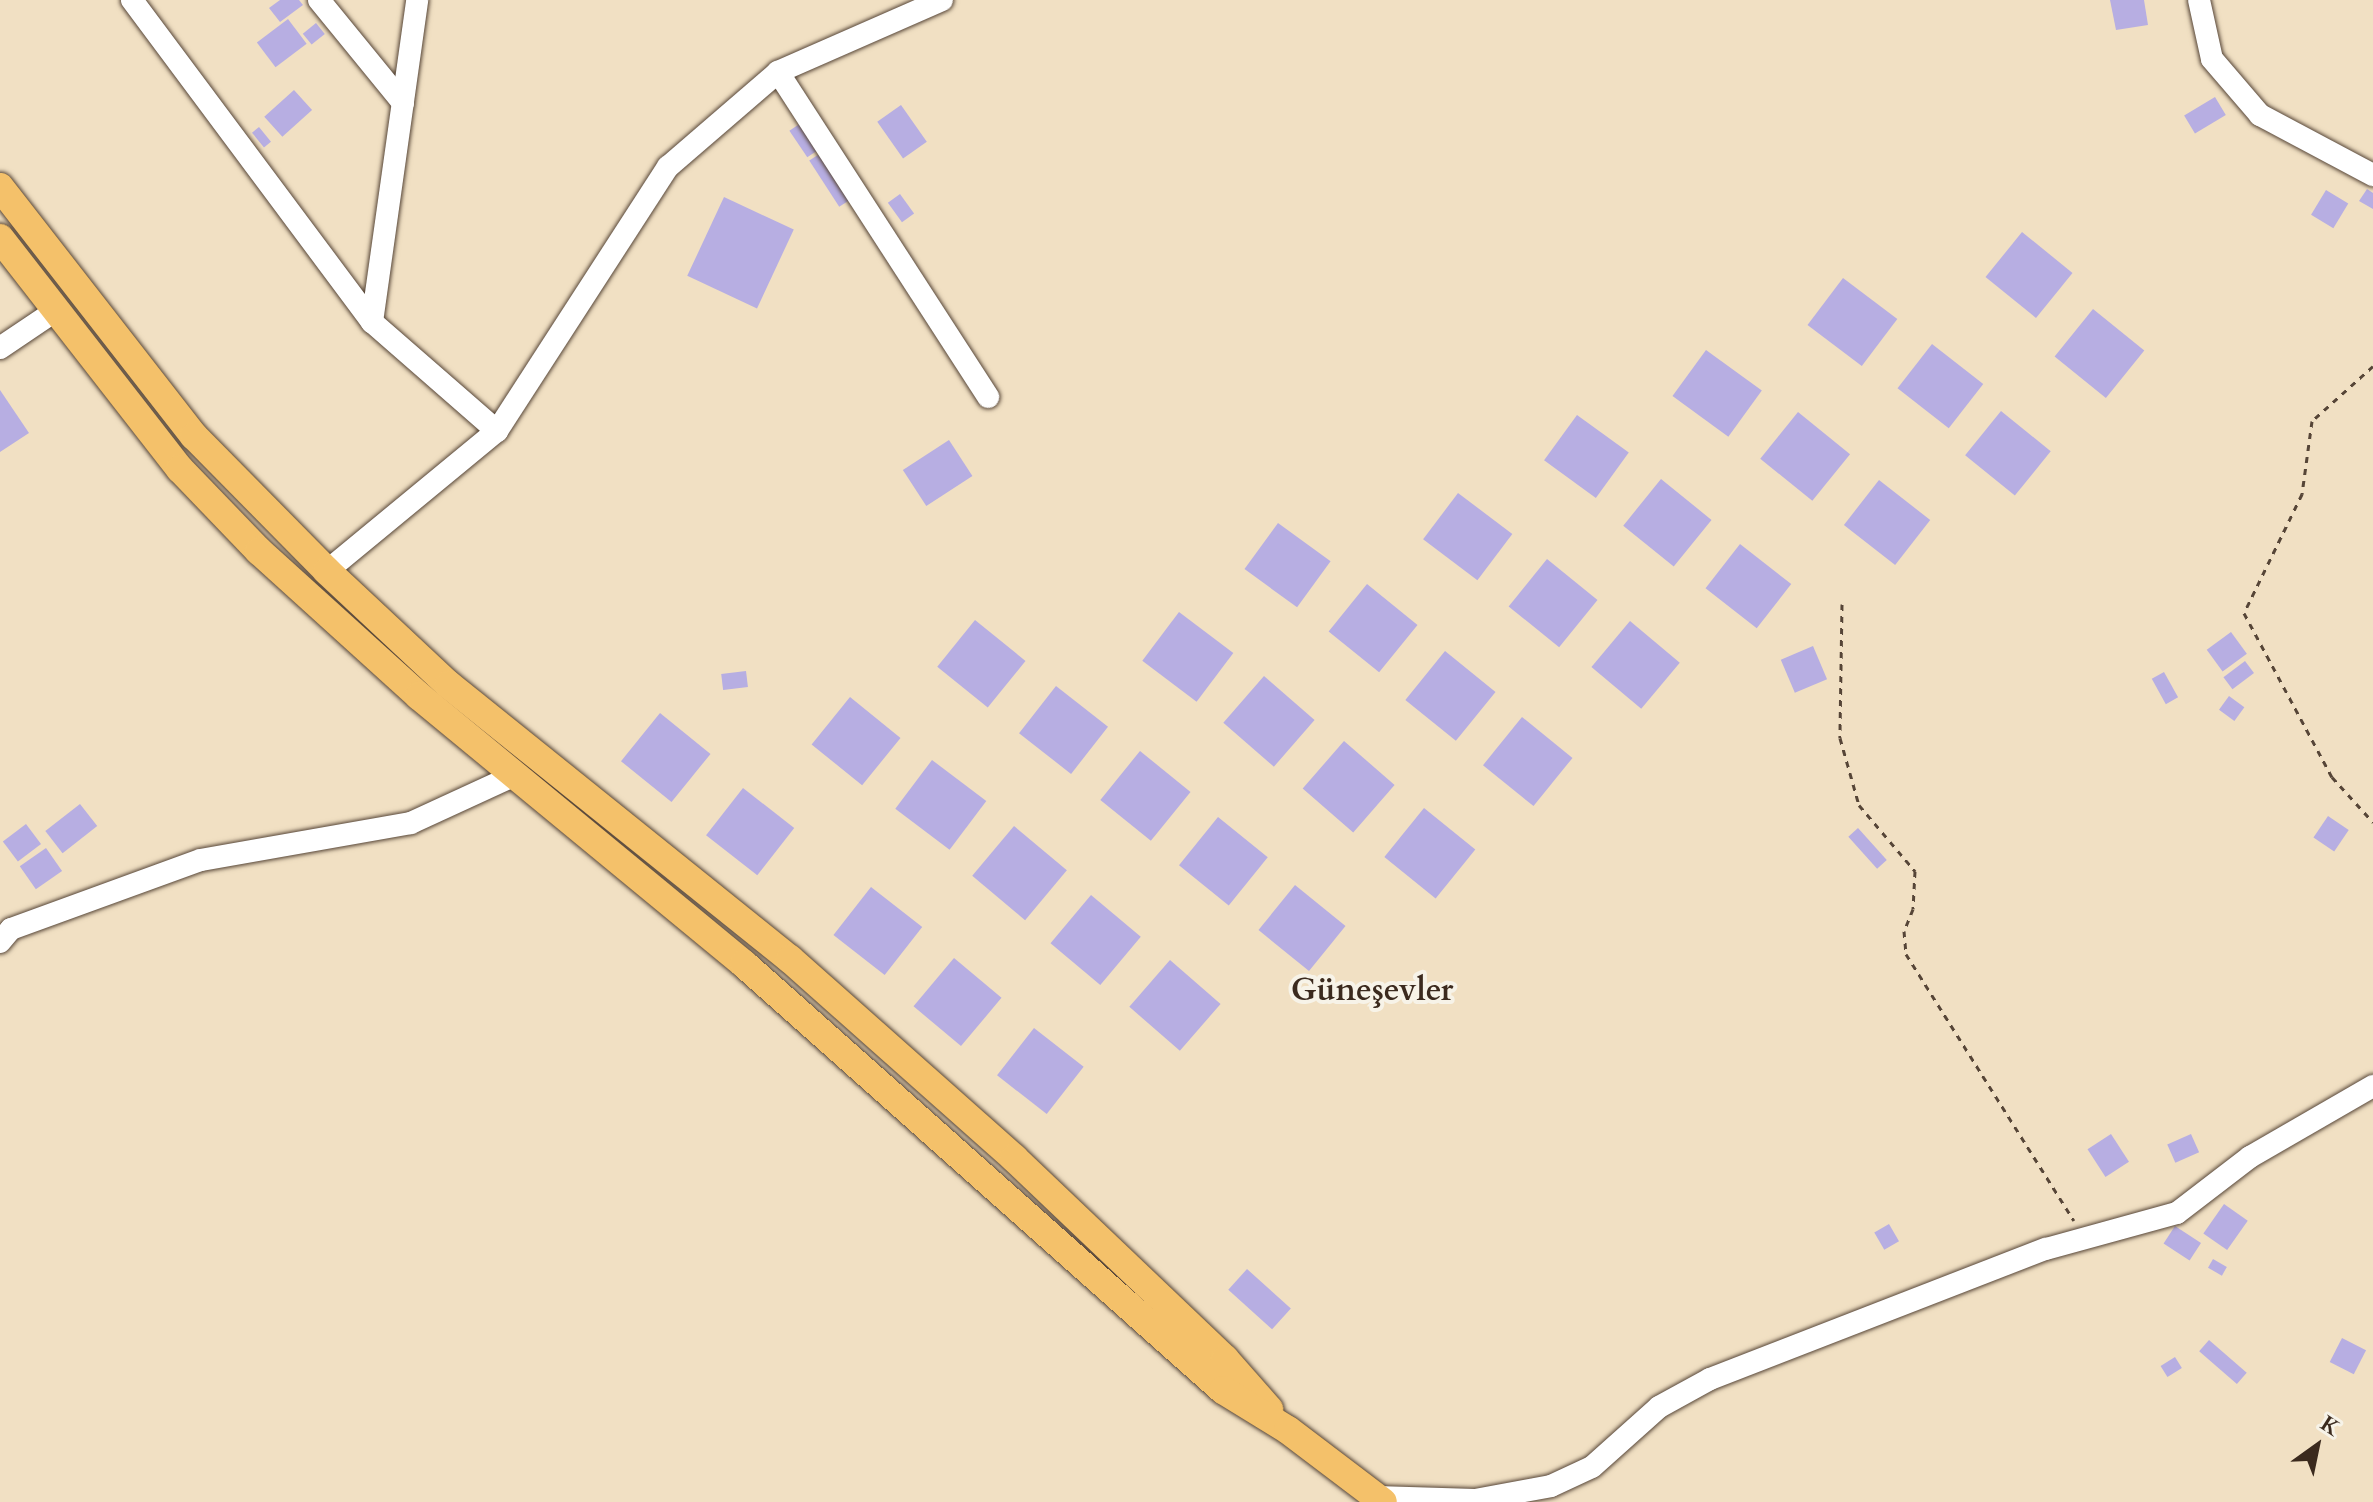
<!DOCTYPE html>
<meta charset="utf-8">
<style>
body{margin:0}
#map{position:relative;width:2373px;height:1502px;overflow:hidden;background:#f1e0c3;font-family:Cardo,serif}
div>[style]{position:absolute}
.building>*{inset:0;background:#b7aee2;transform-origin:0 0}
.path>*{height:3px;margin-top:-1.5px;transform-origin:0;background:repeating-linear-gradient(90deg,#564537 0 6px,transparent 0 12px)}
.roads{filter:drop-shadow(0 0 2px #564537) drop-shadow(0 0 2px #564537)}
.minor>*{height:22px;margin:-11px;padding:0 11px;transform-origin:11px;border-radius:11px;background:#fff}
.major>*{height:28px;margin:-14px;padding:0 14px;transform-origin:14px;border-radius:14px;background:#f4c16a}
span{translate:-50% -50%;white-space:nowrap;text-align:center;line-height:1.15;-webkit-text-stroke:8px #f7f3e8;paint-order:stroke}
.district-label{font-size:32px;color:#3b2a1e;font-weight:700}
.north{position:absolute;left:2277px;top:1406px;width:80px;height:80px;-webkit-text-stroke:6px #f7f3e8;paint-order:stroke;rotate:33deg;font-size:22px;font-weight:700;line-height:32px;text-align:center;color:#3b2a1e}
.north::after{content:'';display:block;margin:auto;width:28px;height:36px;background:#3b2a1e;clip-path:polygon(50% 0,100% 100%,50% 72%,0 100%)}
</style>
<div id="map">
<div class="building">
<div style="clip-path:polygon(280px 0,299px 0,303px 5px,280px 22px,269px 8px)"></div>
<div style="clip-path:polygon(2110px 0,2144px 0,2148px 25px,2116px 30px)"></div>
<div style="left:288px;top:19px;width:31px;height:39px;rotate:53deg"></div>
<div style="left:316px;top:23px;width:14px;height:17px;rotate:51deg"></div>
<div style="left:294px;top:90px;width:27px;height:40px;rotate:48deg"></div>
<div style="left:2215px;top:97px;width:21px;height:36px;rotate:59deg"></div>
<div style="left:901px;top:105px;width:45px;height:29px;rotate:55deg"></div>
<div style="left:801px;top:123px;width:32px;height:14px;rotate:56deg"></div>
<div style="left:259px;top:127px;width:19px;height:9px;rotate:51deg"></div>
<div style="left:821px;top:153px;width:55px;height:14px;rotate:57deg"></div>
<div style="clip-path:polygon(2367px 189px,2373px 193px,2373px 209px,2359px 201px)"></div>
<div style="left:2326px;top:190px;width:26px;height:29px;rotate:31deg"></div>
<div style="left:900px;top:194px;width:24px;height:15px;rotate:54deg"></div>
<div style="left:724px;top:197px;width:77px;height:87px;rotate:25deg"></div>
<div style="left:2022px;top:232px;width:65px;height:58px;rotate:39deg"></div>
<div style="left:1843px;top:278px;width:68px;height:59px;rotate:37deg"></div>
<div style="left:2093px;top:309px;width:66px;height:61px;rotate:39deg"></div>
<div style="left:1932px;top:344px;width:65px;height:56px;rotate:38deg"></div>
<div style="left:1706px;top:350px;width:69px;height:57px;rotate:36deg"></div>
<div style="clip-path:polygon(0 390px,29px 433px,0 452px)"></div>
<div style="left:2001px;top:411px;width:64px;height:57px;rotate:39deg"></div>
<div style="left:1798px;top:412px;width:67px;height:60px;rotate:39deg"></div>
<div style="left:1577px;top:415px;width:64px;height:56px;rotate:36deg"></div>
<div style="left:949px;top:440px;width:43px;height:55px;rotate:57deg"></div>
<div style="left:1661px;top:479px;width:65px;height:60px;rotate:39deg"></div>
<div style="left:1879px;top:480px;width:65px;height:57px;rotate:38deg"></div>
<div style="left:1458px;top:493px;width:68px;height:58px;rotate:37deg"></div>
<div style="left:1278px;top:523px;width:65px;height:57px;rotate:36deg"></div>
<div style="left:1740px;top:544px;width:65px;height:56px;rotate:38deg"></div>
<div style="left:1547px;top:559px;width:65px;height:61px;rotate:39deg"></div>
<div style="left:1367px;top:584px;width:65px;height:61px;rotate:39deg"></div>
<div style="left:1179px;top:612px;width:68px;height:61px;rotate:37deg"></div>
<div style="left:975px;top:620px;width:65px;height:60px;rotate:39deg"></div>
<div style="left:1630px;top:621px;width:65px;height:60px;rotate:40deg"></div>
<div style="left:2231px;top:632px;width:27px;height:30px;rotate:54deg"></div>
<div style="left:1813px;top:646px;width:36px;height:35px;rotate:67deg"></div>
<div style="left:1445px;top:651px;width:65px;height:63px;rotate:39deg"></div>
<div style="left:2245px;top:661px;width:15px;height:27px;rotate:53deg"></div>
<div style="left:746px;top:671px;width:16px;height:25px;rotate:83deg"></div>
<div style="left:2164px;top:672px;width:29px;height:14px;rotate:61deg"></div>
<div style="left:1264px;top:676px;width:67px;height:62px;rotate:41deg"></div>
<div style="left:1056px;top:686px;width:66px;height:60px;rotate:38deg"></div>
<div style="left:2229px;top:696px;width:19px;height:17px;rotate:36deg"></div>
<div style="left:850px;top:697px;width:65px;height:61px;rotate:39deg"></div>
<div style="left:660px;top:713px;width:65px;height:62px;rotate:39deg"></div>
<div style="left:1522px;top:717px;width:65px;height:62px;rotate:39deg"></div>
<div style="left:1344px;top:741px;width:67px;height:63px;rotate:41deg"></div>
<div style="left:1140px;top:751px;width:65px;height:63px;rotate:39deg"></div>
<div style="left:932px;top:760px;width:68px;height:61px;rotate:37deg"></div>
<div style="left:743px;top:788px;width:65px;height:60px;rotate:38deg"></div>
<div style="left:80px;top:804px;width:28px;height:44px;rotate:52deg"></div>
<div style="left:1424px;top:808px;width:66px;height:63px;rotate:39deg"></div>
<div style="left:2328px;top:816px;width:25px;height:26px;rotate:34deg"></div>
<div style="left:1218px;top:817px;width:64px;height:62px;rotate:39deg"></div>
<div style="left:26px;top:824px;width:25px;height:29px;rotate:53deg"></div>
<div style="left:1014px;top:826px;width:69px;height:65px;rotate:40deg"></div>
<div style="left:1858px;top:828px;width:43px;height:13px;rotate:48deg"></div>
<div style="left:46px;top:848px;width:28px;height:32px;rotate:55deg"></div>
<div style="left:1295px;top:885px;width:65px;height:58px;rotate:39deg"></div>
<div style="left:871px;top:887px;width:65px;height:61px;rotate:38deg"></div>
<div style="left:1091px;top:895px;width:65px;height:63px;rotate:40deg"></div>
<div style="left:954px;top:958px;width:62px;height:63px;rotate:40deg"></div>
<div style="left:1170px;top:960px;width:67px;height:62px;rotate:41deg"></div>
<div style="left:1034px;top:1028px;width:63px;height:60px;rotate:38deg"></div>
<div style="left:2111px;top:1134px;width:33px;height:28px;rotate:57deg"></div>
<div style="left:2191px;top:1134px;width:20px;height:26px;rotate:66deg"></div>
<div style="left:2224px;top:1204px;width:29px;height:36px;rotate:35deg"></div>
<div style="left:1889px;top:1224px;width:20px;height:17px;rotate:60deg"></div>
<div style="left:2175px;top:1226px;width:31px;height:21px;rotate:33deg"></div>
<div style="left:2213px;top:1259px;width:16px;height:10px;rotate:30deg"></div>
<div style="left:1247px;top:1269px;width:59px;height:28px;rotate:42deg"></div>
<div style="left:2342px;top:1338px;width:27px;height:27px;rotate:27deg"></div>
<div style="left:2209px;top:1340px;width:50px;height:15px;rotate:41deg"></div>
<div style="left:2175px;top:1357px;width:13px;height:17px;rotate:58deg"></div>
</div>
<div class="path">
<div style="left:2373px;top:366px;width:82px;rotate:138deg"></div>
<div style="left:2312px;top:421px;width:74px;rotate:97.8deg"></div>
<div style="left:2302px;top:494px;width:132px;rotate:116deg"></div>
<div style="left:2244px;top:613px;width:186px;rotate:61.8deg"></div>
<div style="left:2332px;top:777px;width:61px;rotate:47.7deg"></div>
<div style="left:1842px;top:604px;width:134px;rotate:90.9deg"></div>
<div style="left:1840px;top:738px;width:70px;rotate:74.2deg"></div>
<div style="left:1859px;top:805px;width:87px;rotate:49.7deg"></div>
<div style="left:1915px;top:871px;width:38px;rotate:93deg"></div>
<div style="left:1913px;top:909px;width:24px;rotate:112deg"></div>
<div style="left:1904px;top:931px;width:23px;rotate:85deg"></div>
<div style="left:1906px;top:954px;width:315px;rotate:57.8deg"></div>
</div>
<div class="roads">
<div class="minor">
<div style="left:132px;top:0;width:402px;rotate:53.3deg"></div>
<div style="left:372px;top:322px;width:166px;rotate:41.1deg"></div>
<div style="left:319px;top:0;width:133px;rotate:50.8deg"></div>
<div style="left:2199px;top:0;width:60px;rotate:77.6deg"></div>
<div style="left:2212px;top:59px;width:74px;rotate:49.4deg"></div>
<div style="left:2260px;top:115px;width:128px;rotate:28deg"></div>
<div style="left:778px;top:72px;width:387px;rotate:57.1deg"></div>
<div style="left:372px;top:322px;width:325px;rotate:-82deg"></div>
<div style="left:0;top:348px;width:66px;rotate:-33.9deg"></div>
<div style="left:327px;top:571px;width:220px;rotate:-39.5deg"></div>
<div style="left:497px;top:431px;width:315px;rotate:-57.1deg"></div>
<div style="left:668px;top:167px;width:145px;rotate:-40.8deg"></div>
<div style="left:778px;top:72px;width:179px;rotate:-23.7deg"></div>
<div style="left:0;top:942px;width:17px;rotate:-50deg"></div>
<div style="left:11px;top:929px;width:202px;rotate:-20deg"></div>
<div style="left:201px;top:860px;width:213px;rotate:-10deg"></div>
<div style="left:411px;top:823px;width:112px;rotate:-24.7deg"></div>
<div style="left:1376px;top:1497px;width:99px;rotate:1.7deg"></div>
<div style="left:1475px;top:1500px;width:77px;rotate:-10.4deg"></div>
<div style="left:1551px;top:1486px;width:45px;rotate:-24.9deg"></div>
<div style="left:1592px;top:1467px;width:90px;rotate:-41.8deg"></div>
<div style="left:1659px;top:1407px;width:58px;rotate:-28.8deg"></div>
<div style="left:1710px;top:1379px;width:360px;rotate:-21.2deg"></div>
<div style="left:2046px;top:1249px;width:136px;rotate:-15.4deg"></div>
<div style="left:2177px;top:1213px;width:92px;rotate:-37.5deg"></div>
<div style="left:2250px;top:1157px;width:142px;rotate:-30deg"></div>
</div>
<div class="major">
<div style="left:0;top:187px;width:316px;rotate:52.1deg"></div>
<div style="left:194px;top:436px;width:190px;rotate:45.4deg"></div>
<div style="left:327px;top:571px;width:167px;rotate:43.1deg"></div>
<div style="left:449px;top:685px;width:437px;rotate:38.8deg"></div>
<div style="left:790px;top:959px;width:300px;rotate:41.6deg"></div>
<div style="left:1014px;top:1158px;width:291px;rotate:43.6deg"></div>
<div style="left:1225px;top:1359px;width:67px;rotate:48.7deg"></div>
<div style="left:0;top:238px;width:293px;rotate:52.1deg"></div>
<div style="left:180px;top:469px;width:114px;rotate:46.1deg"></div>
<div style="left:259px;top:551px;width:216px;rotate:42.2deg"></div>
<div style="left:419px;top:696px;width:421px;rotate:39.5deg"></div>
<div style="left:744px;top:964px;width:641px;rotate:41.65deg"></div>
<div style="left:1223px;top:1390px;width:76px;rotate:31.6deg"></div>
<div style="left:1288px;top:1430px;width:119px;rotate:37.2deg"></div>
</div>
</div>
<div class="district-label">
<span style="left:1372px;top:990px">Güneşevler</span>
</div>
<div class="north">K</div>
</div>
